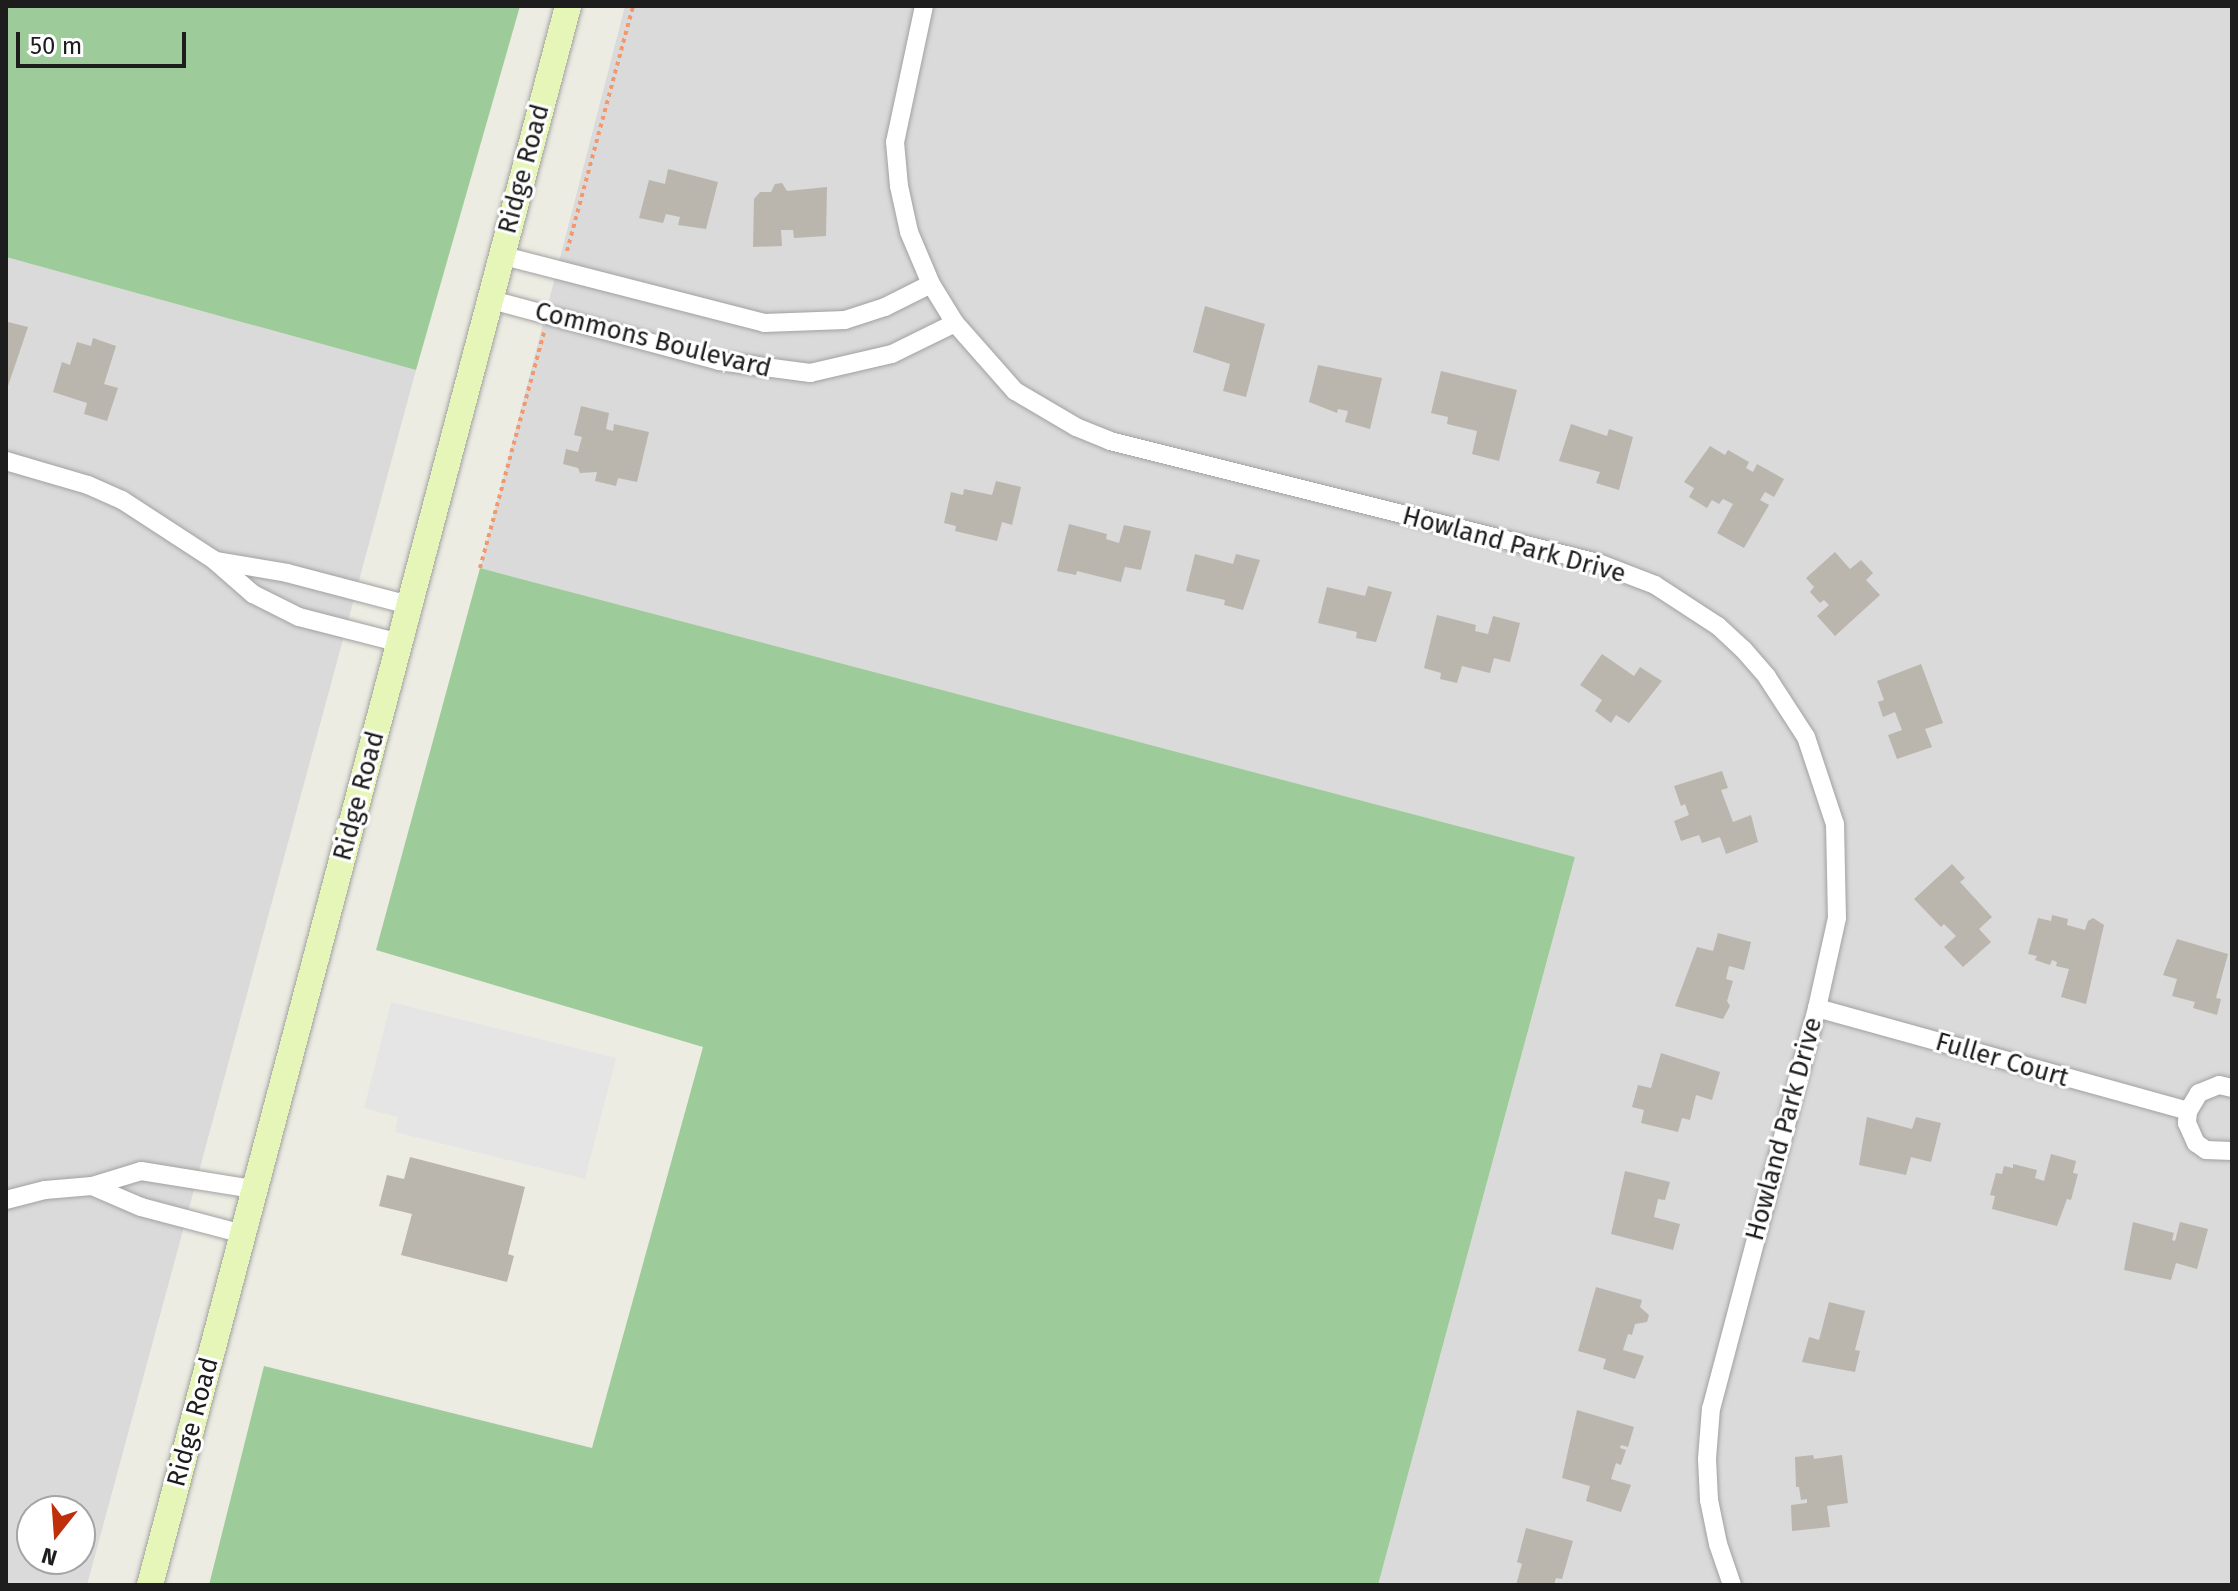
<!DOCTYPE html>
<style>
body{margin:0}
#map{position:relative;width:2238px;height:1591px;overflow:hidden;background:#edece3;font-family:"Fira Sans",sans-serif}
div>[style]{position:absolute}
.residential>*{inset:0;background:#dbdada}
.forest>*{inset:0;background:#9ecb9a}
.parking>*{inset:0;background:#e5e5e5}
.building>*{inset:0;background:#bab5ad}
.path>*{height:4px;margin-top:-2px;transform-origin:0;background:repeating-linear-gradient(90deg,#f2986f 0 4px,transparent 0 8px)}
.roads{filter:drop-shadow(0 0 2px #a1a1a1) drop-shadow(0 0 2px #a1a1a1)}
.street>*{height:18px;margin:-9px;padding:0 9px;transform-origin:9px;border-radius:9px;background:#fff}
.secondary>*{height:26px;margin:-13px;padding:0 13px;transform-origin:13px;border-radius:13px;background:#e6f6b9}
span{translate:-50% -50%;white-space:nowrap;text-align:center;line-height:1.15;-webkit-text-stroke:6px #fff;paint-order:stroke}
.street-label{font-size:26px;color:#1d1d1d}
.frame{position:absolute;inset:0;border:8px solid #1d1d1d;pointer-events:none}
.north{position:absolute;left:16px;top:1495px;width:80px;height:80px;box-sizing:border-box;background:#fff;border:2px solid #a5a5a5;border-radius:50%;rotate:197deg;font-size:22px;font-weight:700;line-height:32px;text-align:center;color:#1d1d1d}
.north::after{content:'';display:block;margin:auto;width:28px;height:36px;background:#bf300a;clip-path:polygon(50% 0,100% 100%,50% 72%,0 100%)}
.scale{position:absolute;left:16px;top:32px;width:170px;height:36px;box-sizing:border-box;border:4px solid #1d1d1d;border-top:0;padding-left:10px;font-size:24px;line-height:28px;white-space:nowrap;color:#1d1d1d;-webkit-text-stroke:6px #fff;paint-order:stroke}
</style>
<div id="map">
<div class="residential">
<div style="clip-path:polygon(625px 6px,2232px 6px,2232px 1585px,1378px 1585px,1575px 857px,480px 568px)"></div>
<div style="clip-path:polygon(evenodd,6px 257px,416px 370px,87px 1585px,6px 1585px,6px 257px,32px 1511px,80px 1511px,80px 1559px,32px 1559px,32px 1511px)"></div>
</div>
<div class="forest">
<div style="clip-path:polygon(6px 6px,520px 6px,416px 370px,6px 257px)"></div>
<div style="clip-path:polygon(480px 568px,1575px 857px,1378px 1585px,209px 1585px,264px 1366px,592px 1448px,703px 1047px,376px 950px)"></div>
</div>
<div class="parking">
<div style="clip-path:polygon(391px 1002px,616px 1058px,585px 1179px,395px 1132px,398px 1117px,364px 1108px)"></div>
</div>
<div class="building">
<div style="clip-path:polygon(668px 169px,718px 182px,706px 229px,678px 225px,680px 217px,666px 214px,663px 223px,639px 218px,649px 180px,665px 184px)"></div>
<div style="clip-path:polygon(782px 183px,787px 191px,827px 187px,826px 236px,794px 238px,793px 230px,781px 230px,782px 246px,753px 247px,754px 199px,760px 192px,771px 192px,775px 184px)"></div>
<div style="clip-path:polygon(1205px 306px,1265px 324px,1246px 397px,1223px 391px,1230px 364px,1193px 352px)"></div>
<div style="clip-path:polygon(8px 322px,28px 327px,7px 389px,6px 333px)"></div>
<div style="clip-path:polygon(93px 338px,116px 346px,104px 384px,118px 388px,107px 421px,84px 414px,87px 403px,53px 392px,62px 362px,70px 365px,77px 342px,91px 346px)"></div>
<div style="clip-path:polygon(1318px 365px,1382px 378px,1370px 429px,1345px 422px,1348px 411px,1338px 409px,1337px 413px,1309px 402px)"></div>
<div style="clip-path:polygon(1441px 371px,1517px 390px,1499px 461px,1472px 454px,1477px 431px,1447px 424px,1448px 417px,1431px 413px)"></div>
<div style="clip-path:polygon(581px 406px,609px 413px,606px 429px,613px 431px,614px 424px,649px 432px,637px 482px,618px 478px,616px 486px,595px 481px,597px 472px,580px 473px,578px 468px,563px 464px,566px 449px,578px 452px,582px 437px,574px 435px)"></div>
<div style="clip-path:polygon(1571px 424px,1607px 436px,1609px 429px,1633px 437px,1619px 490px,1596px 483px,1600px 472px,1559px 461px)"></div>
<div style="clip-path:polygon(1710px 446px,1725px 455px,1728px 450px,1749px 462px,1746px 468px,1753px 472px,1757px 464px,1784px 479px,1774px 497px,1765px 492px,1760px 500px,1769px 505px,1744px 548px,1717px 533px,1733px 504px,1723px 499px,1719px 504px,1712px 500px,1707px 508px,1689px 497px,1694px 488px,1684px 482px)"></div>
<div style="clip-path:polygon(996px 481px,1021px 487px,1012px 525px,1002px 522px,997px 541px,955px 531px,956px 526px,944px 523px,951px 492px,963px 495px,964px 489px,992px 495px)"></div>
<div style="clip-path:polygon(1069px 524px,1107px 534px,1106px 539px,1119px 543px,1124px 525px,1151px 531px,1141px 570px,1125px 567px,1121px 582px,1077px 571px,1076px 575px,1057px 571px)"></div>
<div style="clip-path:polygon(1835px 552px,1850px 569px,1861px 560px,1873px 573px,1866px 580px,1880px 595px,1835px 636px,1817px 616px,1829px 605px,1824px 600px,1820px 603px,1810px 592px,1814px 587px,1806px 578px)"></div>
<div style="clip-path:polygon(1195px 554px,1233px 564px,1236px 554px,1260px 560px,1243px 610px,1224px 605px,1225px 600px,1186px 591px)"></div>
<div style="clip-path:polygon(1368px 586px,1392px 592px,1376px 642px,1356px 638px,1357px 632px,1318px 623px,1327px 587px,1365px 596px)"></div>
<div style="clip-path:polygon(1437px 615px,1476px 625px,1475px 631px,1488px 634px,1493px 616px,1520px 623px,1510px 662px,1494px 658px,1490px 673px,1462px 666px,1457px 683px,1440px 679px,1441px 673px,1424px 668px)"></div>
<div style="clip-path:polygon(1602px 654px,1634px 676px,1640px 667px,1662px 681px,1629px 723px,1616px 715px,1611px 723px,1595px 711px,1602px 700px,1580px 685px)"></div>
<div style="clip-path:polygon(1921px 664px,1943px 723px,1925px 729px,1932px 747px,1897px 759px,1888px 735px,1902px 730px,1895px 712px,1883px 717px,1878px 702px,1884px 700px,1877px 681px)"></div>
<div style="clip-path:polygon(1722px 771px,1728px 788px,1721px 790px,1733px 822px,1751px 815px,1758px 842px,1726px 854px,1720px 837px,1702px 843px,1699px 835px,1681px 841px,1674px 821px,1689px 815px,1685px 804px,1681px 806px,1674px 786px)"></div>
<div style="clip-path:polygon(1952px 864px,1965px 878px,1960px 882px,1992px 917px,1979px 929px,1991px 942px,1963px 967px,1944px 947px,1956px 936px,1944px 924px,1941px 927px,1914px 899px)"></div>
<div style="clip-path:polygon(2052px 915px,2068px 919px,2067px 925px,2085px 930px,2088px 921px,2093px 918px,2104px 925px,2086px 1004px,2061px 997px,2069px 969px,2056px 966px,2057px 962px,2052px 960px,2050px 965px,2035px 960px,2037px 956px,2028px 954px,2038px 918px,2051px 921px)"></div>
<div style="clip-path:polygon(1718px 933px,1751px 942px,1744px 970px,1729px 966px,1726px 979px,1733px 981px,1727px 1001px,1730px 1006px,1723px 1019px,1675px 1006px,1697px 947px,1713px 951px)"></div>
<div style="clip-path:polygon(2177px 939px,2228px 954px,2216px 998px,2221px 999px,2217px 1015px,2193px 1008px,2195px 1002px,2172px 996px,2177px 979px,2163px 975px)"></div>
<div style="clip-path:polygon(1661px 1053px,1720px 1072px,1712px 1100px,1696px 1095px,1690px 1120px,1682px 1118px,1678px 1132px,1641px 1123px,1644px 1110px,1632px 1107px,1638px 1085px,1651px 1088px)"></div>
<div style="clip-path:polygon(1867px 1117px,1912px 1129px,1916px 1117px,1941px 1123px,1931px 1162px,1911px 1157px,1906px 1175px,1859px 1165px)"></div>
<div style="clip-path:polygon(2051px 1154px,2076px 1161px,2073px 1173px,2078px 1174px,2071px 1200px,2067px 1199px,2057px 1226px,1992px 1209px,1995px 1196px,1990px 1195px,1996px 1173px,2002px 1174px,2004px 1166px,2013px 1168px,2013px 1164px,2037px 1170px,2035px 1178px,2044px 1181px)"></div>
<div style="clip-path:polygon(410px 1157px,525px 1187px,508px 1254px,514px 1256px,507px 1282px,401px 1255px,412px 1214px,379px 1206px,387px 1175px,404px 1179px)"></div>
<div style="clip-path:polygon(1625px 1171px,1670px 1182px,1665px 1200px,1658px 1199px,1654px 1217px,1680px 1224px,1673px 1250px,1611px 1234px)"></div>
<div style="clip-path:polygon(2133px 1222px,2174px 1233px,2172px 1240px,2175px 1241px,2180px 1222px,2208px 1229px,2197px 1269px,2176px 1263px,2171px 1280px,2124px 1270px)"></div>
<div style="clip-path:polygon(1596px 1287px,1642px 1300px,1640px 1307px,1649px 1315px,1647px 1322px,1635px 1324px,1632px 1335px,1628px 1334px,1623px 1350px,1644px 1356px,1635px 1379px,1603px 1369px,1606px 1359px,1578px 1351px)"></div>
<div style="clip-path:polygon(1829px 1302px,1865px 1311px,1855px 1350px,1860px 1351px,1855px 1372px,1802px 1362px,1809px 1337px,1819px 1340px)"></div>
<div style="clip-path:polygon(1577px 1410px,1634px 1427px,1628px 1447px,1621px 1445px,1620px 1448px,1626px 1450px,1621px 1465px,1616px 1463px,1611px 1479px,1631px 1485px,1621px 1512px,1586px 1501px,1590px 1486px,1562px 1478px)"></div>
<div style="clip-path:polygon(1813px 1455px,1814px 1459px,1842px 1455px,1848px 1503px,1827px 1506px,1830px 1527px,1792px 1531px,1791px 1505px,1807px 1503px,1807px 1499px,1801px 1500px,1799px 1487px,1796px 1487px,1795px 1457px)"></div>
<div style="clip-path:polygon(1526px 1528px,1573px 1541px,1562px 1579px,1556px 1578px,1554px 1585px,1516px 1585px,1522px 1564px,1517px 1562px)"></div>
</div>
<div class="path">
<div style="left:567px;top:251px;width:254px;rotate:-74.9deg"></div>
<div style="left:480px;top:568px;width:244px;rotate:-74.8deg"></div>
</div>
<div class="roads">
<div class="street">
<div style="left:924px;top:6px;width:139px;rotate:102deg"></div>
<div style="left:895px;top:142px;width:44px;rotate:84.8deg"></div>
<div style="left:899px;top:186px;width:47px;rotate:77.7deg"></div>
<div style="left:909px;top:232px;width:56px;rotate:67.1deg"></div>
<div style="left:931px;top:284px;width:46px;rotate:58.4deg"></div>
<div style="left:955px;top:323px;width:91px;rotate:48.6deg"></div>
<div style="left:1015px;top:391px;width:71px;rotate:30.5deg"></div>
<div style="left:1076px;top:427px;width:37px;rotate:22deg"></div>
<div style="left:1110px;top:441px;width:503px;rotate:14.04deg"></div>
<div style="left:1598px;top:563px;width:61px;rotate:21.1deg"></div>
<div style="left:1655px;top:585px;width:75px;rotate:33.1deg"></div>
<div style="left:1718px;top:626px;width:34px;rotate:43deg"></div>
<div style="left:1743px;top:649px;width:37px;rotate:49deg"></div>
<div style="left:1767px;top:677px;width:72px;rotate:57deg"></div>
<div style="left:1806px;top:737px;width:92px;rotate:71.6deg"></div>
<div style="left:1835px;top:824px;width:94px;rotate:88.8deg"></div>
<div style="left:1837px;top:918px;width:92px;rotate:102.5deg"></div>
<div style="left:1817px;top:1008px;width:414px;rotate:104.8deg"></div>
<div style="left:1711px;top:1408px;width:51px;rotate:94.5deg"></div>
<div style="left:1707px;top:1459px;width:41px;rotate:87.2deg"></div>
<div style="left:1709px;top:1500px;width:45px;rotate:78.4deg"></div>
<div style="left:1718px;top:1544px;width:43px;rotate:71.1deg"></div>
<div style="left:500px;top:255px;width:273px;rotate:14.4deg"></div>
<div style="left:764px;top:323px;width:81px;rotate:-2.1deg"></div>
<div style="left:845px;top:320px;width:42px;rotate:-18deg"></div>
<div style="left:885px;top:307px;width:51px;rotate:-26.6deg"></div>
<div style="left:488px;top:299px;width:239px;rotate:15deg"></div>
<div style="left:719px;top:361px;width:92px;rotate:7.5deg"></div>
<div style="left:810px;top:373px;width:84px;rotate:-13deg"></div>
<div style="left:892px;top:354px;width:70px;rotate:-26.2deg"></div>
<div style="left:6px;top:461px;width:85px;rotate:16.3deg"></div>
<div style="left:88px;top:485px;width:37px;rotate:24deg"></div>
<div style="left:122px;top:500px;width:110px;rotate:33.1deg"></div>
<div style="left:214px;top:560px;width:52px;rotate:41.1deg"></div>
<div style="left:253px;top:594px;width:51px;rotate:26.6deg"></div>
<div style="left:299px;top:617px;width:104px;rotate:14.4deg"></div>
<div style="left:217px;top:561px;width:71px;rotate:9.7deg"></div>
<div style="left:287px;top:573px;width:126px;rotate:14.7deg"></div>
<div style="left:1817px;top:1008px;width:385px;rotate:15.5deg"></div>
<div style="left:2232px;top:1088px;width:13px;rotate:-167deg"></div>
<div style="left:2219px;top:1085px;width:22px;rotate:158deg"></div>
<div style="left:2199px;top:1093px;width:21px;rotate:121deg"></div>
<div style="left:2188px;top:1111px;width:12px;rotate:95deg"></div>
<div style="left:2187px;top:1123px;width:22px;rotate:66deg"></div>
<div style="left:2196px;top:1143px;width:12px;rotate:35deg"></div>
<div style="left:2206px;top:1150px;width:26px;rotate:2deg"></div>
<div style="left:92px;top:1186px;width:53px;rotate:23.2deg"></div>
<div style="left:141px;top:1207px;width:106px;rotate:14.8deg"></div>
<div style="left:6px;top:1200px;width:40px;rotate:-14.4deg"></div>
<div style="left:45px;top:1190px;width:47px;rotate:-4.9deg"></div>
<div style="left:92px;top:1186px;width:51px;rotate:-17deg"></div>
<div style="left:141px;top:1171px;width:114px;rotate:9.1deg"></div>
</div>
<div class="secondary">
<div style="left:150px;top:1585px;width:1633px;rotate:-75.17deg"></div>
</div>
</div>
<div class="street-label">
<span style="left:524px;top:169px;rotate:-75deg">Ridge Road</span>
<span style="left:653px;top:340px;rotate:14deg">Commons Boulevard</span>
<span style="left:1514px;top:545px;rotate:15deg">Howland Park Drive</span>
<span style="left:359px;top:796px;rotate:-75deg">Ridge Road</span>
<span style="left:2002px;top:1060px;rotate:16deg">Fuller Court</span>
<span style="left:1784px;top:1129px;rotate:-75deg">Howland Park Drive</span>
<span style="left:193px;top:1422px;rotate:-75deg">Ridge Road</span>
</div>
<div class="frame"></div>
<div class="north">N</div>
<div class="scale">50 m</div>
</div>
